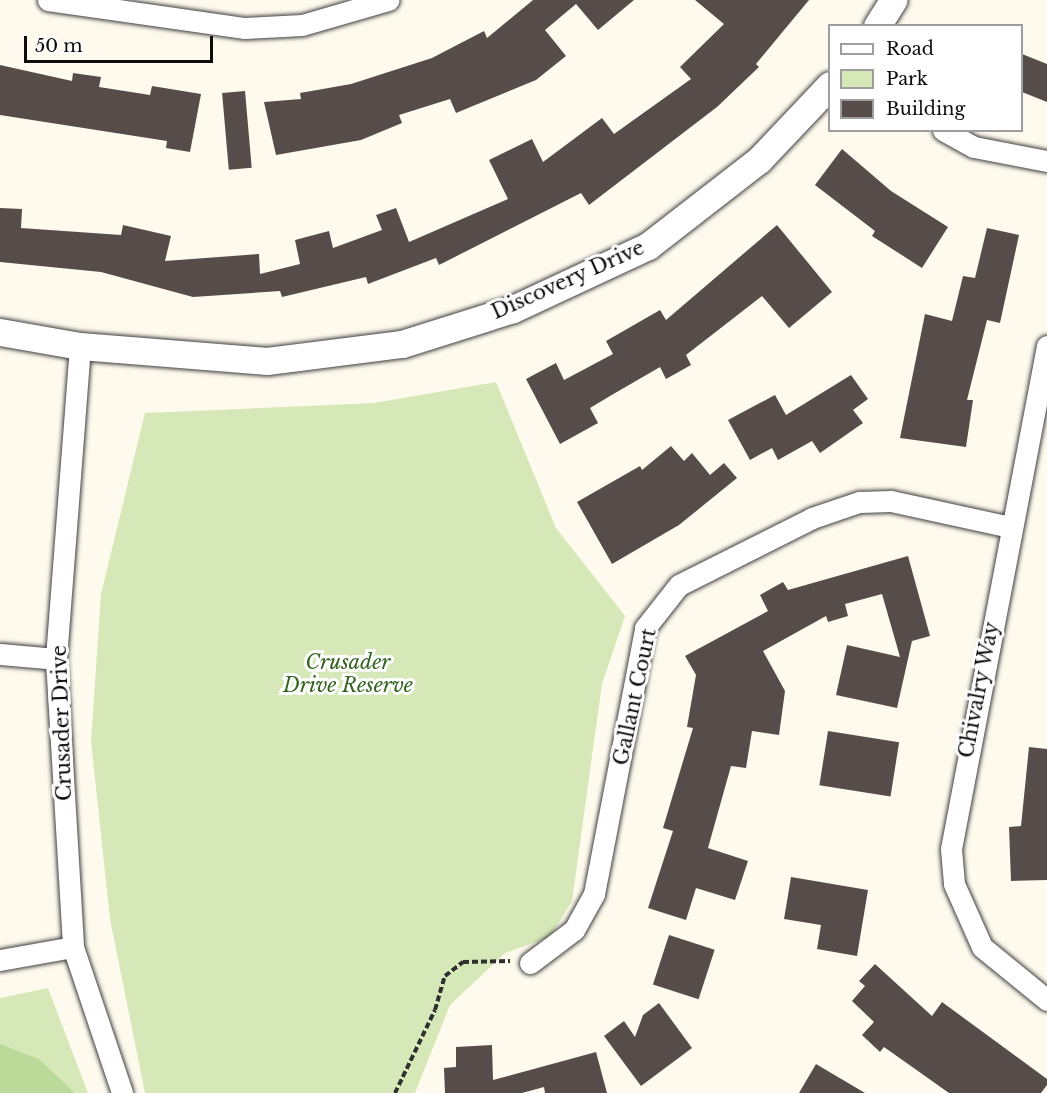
<!DOCTYPE html>
<style>
body{margin:0}
#map{position:relative;width:1047px;height:1093px;overflow:hidden;background:#fffaee;font-family:"Libre Baskerville",serif}
div>[style]{position:absolute}
.green>*{inset:0;background:#d6e8b8}
.forest>*{inset:0;background:#bbd998}
.building>*{inset:0;background:#564d4a;transform-origin:0 0}
.path>*{height:4px;margin-top:-2px;transform-origin:0;background:repeating-linear-gradient(90deg,#2f2f2f 0 6px,transparent 0 9px)}
.roads{filter:drop-shadow(0 0 2px #404040) drop-shadow(0 0 2px #404040)}
.minor>*{height:21px;margin:-10.5px;padding:0 10.5px;transform-origin:10.5px;border-radius:10.5px;background:#fff}
.tertiary>*{height:27px;margin:-13.5px;padding:0 13.5px;transform-origin:13.5px;border-radius:13.5px;background:#fff}
span{translate:-50% -50%;white-space:nowrap;text-align:center;line-height:1.15;-webkit-text-stroke:6px #fff;paint-order:stroke}
.street-label{font-size:20px;color:#0d0d0d}
.park-label{font-size:20px;color:#33641f;font-style:italic}
.legend{position:absolute;left:828px;top:24px;width:195px;height:108px;box-sizing:border-box;background:#fff;border:2px solid #9e9e9e;margin:0;padding:8px 10px;list-style:none;font-size:18px;color:#0d0d0d}
.legend li{display:flex;align-items:center;gap:12px;height:30px}
.legend b{width:30px;border:2px solid #9e9e9e}
.scale{position:absolute;left:24px;top:36px;width:189px;height:27px;box-sizing:border-box;border:3px solid #0d0d0d;border-top:0;padding-left:8px;font-size:18px;line-height:21px;white-space:nowrap;color:#0d0d0d;-webkit-text-stroke:4px #fff;paint-order:stroke}
</style>
<div id="map">
<div class="green">
<div style="clip-path:polygon(496px 382px,556px 528px,625px 616px,602px 684px,572px 901px,550px 937px,505px 953px,450px 1005px,415px 1093px,145px 1093px,110px 919px,91px 741px,101px 594px,145px 413px,374px 403px)"></div>
<div style="clip-path:polygon(48px 988px,88px 1093px,0 1093px,0 998px)"></div>
</div>
<div class="forest">
<div style="clip-path:polygon(0 1044px,39px 1059px,75px 1093px,0 1093px)"></div>
</div>
<div class="building">
<div style="clip-path:polygon(533px 0,634px 0,598px 30px,576px 4px,545px 30px,566px 56px,536px 80px,456px 113px,450px 99px,399px 115px,402px 123px,361px 140px,276px 155px,264px 102px,301px 99px,300px 93px,351px 84px,432px 58px,484px 31px,487px 38px)"></div>
<div style="clip-path:polygon(695px 0,809px 0,756px 64px,759px 67px,717px 107px,589px 205px,581px 193px,439px 265px,436px 258px,368px 284px,366px 277px,282px 297px,280px 291px,193px 297px,101px 272px,0 262px,0 208px,22px 209px,21px 228px,121px 235px,123px 225px,171px 236px,165px 261px,259px 254px,260px 274px,300px 264px,295px 240px,329px 231px,333px 248px,382px 230px,376px 215px,396px 208px,409px 242px,508px 199px,489px 160px,532px 139px,543px 162px,602px 118px,614px 134px,691px 79px,680px 67px,724px 24px)"></div>
<div style="clip-path:polygon(1022px 54px,1047px 64px,1047px 102px,1022px 92px)"></div>
<div style="clip-path:polygon(0 65px,72px 81px,73px 73px,101px 77px,99px 87px,150px 95px,152px 86px,201px 94px,190px 152px,166px 148px,167px 141px,0 115px)"></div>
<div style="left:245px;top:91px;width:77px;height:23px;rotate:85deg"></div>
<div style="clip-path:polygon(842px 149px,891px 191px,948px 227px,922px 268px,872px 236px,875px 231px,815px 185px)"></div>
<div style="clip-path:polygon(777px 225px,832px 292px,789px 328px,762px 296px,686px 355px,691px 365px,666px 379px,660px 367px,610px 396px,590px 408px,598px 423px,560px 444px,526px 379px,556px 363px,564px 380px,613px 354px,606px 341px,660px 310px,666px 320px)"></div>
<div style="clip-path:polygon(987px 228px,1019px 235px,1000px 323px,987px 320px,967px 400px,973px 400px,966px 447px,900px 438px,925px 314px,952px 321px,963px 276px,975px 278px)"></div>
<div style="clip-path:polygon(851px 375px,868px 399px,853px 410px,863px 423px,820px 453px,812px 441px,778px 460px,772px 448px,750px 460px,728px 420px,775px 395px,786px 415px)"></div>
<div style="clip-path:polygon(671px 446px,684px 461px,692px 453px,710px 475px,724px 463px,737px 478px,679px 525px,612px 564px,577px 502px,640px 466px,642px 470px)"></div>
<div style="clip-path:polygon(908px 556px,930px 636px,912px 641px,897px 708px,836px 695px,847px 645px,900px 657px,882px 594px,845px 604px,848px 616px,828px 622px,826px 616px,763px 651px,785px 691px,779px 735px,752px 731px,746px 768px,731px 766px,708px 848px,748px 861px,735px 900px,696px 888px,686px 920px,648px 908px,673px 831px,663px 828px,693px 728px,687px 727px,696px 675px,685px 656px,768px 611px,760px 595px,783px 582px,788px 590px)"></div>
<div style="left:828px;top:731px;width:72px;height:55px;rotate:9deg"></div>
<div style="clip-path:polygon(1029px 747px,1047px 749px,1047px 880px,1011px 881px,1009px 827px,1021px 826px)"></div>
<div style="clip-path:polygon(791px 877px,868px 890px,857px 956px,817px 949px,821px 925px,784px 919px)"></div>
<div style="left:669px;top:935px;width:48px;height:52px;rotate:18deg"></div>
<div style="clip-path:polygon(875px 964px,932px 1016px,942px 1002px,1047px 1079px,1047px 1085px,1041px 1093px,949px 1093px,884px 1047px,880px 1052px,862px 1035px,874px 1022px,852px 1001px,865px 986px,859px 981px)"></div>
<div style="clip-path:polygon(659px 1003px,692px 1048px,641px 1086px,604px 1036px,624px 1021px,635px 1037px,643px 1015px)"></div>
<div style="clip-path:polygon(492px 1045px,493px 1080px,596px 1052px,607px 1093px,545px 1093px,544px 1087px,522px 1093px,445px 1093px,444px 1068px,456px 1067px,456px 1047px)"></div>
<div style="clip-path:polygon(816px 1064px,865px 1093px,799px 1093px)"></div>
</div>
<div class="path">
<div style="left:395px;top:1093px;width:92px;rotate:-64.3deg"></div>
<div style="left:435px;top:1010px;width:35px;rotate:-74deg"></div>
<div style="left:445px;top:976px;width:23px;rotate:-38deg"></div>
<div style="left:463px;top:962px;width:47px;rotate:-1.2deg"></div>
</div>
<div class="roads">
<div class="minor">
<div style="left:48px;top:0;width:199px;rotate:8.1deg"></div>
<div style="left:245px;top:28px;width:57px;rotate:-3deg"></div>
<div style="left:302px;top:25px;width:90px;rotate:-16.2deg"></div>
<div style="left:943px;top:130px;width:35px;rotate:29deg"></div>
<div style="left:974px;top:147px;width:74px;rotate:10.9deg"></div>
<div style="left:80px;top:346px;width:314px;rotate:94.4deg"></div>
<div style="left:56px;top:659px;width:289px;rotate:86.6deg"></div>
<div style="left:73px;top:947px;width:154px;rotate:71.4deg"></div>
<div style="left:1047px;top:346px;width:512px;rotate:100.81deg"></div>
<div style="left:951px;top:849px;width:35px;rotate:85deg"></div>
<div style="left:954px;top:884px;width:69px;rotate:66deg"></div>
<div style="left:982px;top:947px;width:84px;rotate:39.2deg"></div>
<div style="left:0;top:654px;width:56px;rotate:5.1deg"></div>
<div style="left:0;top:960px;width:74px;rotate:-10.1deg"></div>
<div style="left:530px;top:963px;width:55px;rotate:-36.9deg"></div>
<div style="left:574px;top:930px;width:41px;rotate:-60.9deg"></div>
<div style="left:594px;top:894px;width:271px;rotate:-79.1deg"></div>
<div style="left:645px;top:628px;width:55px;rotate:-51.7deg"></div>
<div style="left:679px;top:585px;width:149px;rotate:-26.7deg"></div>
<div style="left:812px;top:518px;width:50px;rotate:-18.8deg"></div>
<div style="left:859px;top:502px;width:32px;rotate:-2deg"></div>
<div style="left:891px;top:501px;width:122px;rotate:12.3deg"></div>
</div>
<div class="tertiary">
<div style="left:877px;top:26px;width:31px;rotate:-58deg"></div>
<div style="left:0;top:332px;width:81px;rotate:9.9deg"></div>
<div style="left:80px;top:346px;width:188px;rotate:4.6deg"></div>
<div style="left:267px;top:361px;width:136px;rotate:-7.2deg"></div>
<div style="left:402px;top:344px;width:116px;rotate:-17.5deg"></div>
<div style="left:513px;top:309px;width:149px;rotate:-25deg"></div>
<div style="left:648px;top:246px;width:140px;rotate:-37.8deg"></div>
<div style="left:759px;top:160px;width:103px;rotate:-46.6deg"></div>
</div>
</div>
<div class="street-label">
<span style="left:568px;top:280px;rotate:-24deg">Discovery Drive</span>
<span style="left:979px;top:690px;rotate:-79deg">Chivalry Way</span>
<span style="left:635px;top:697px;rotate:-78deg">Gallant Court</span>
<span style="left:62px;top:723px;rotate:-92deg">Crusader Drive</span>
</div>
<div class="park-label">
<span style="left:348px;top:674px">Crusader<br>Drive Reserve</span>
</div>
<ul class="legend">
<li><b style="height:8px;background:#fff"></b>Road</li>
<li><b style="height:16px;background:#d6e8b8"></b>Park</li>
<li><b style="height:16px;background:#564d4a"></b>Building</li>
</ul>
<div class="scale">50 m</div>
</div>
